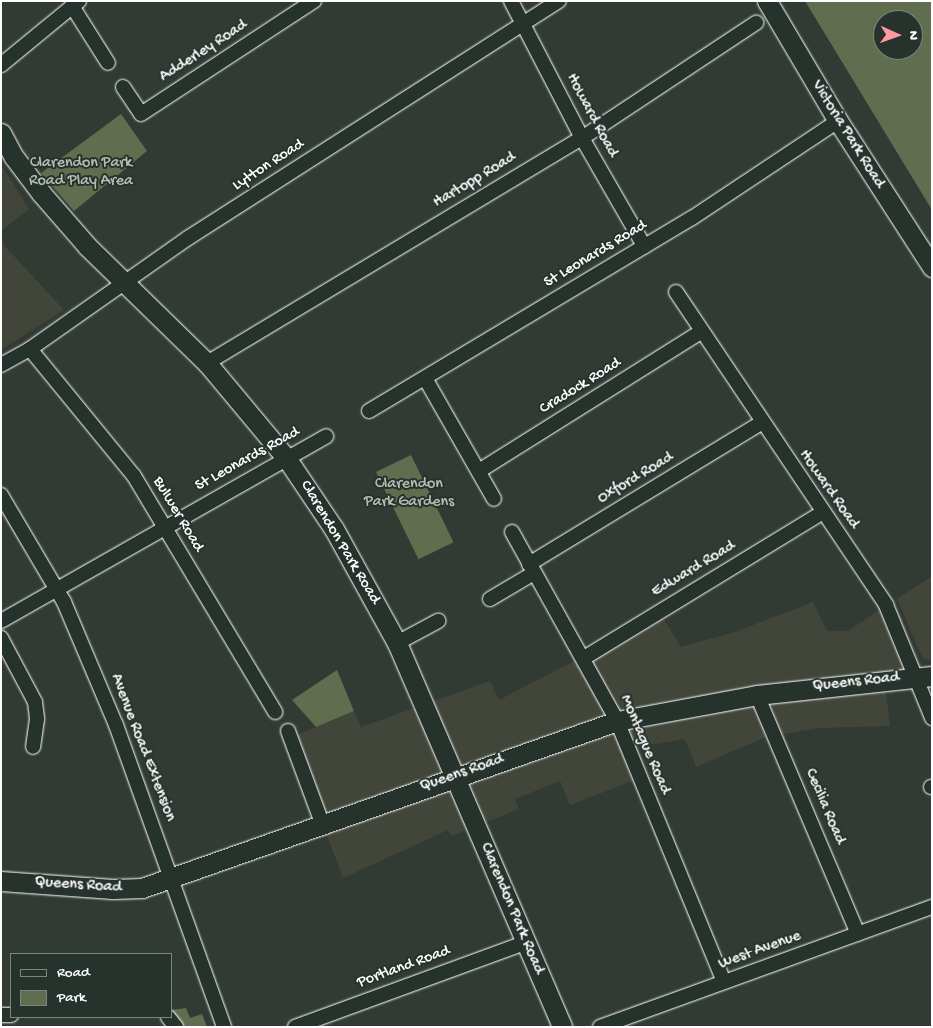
<!DOCTYPE html>
<style>
body{margin:0}
#map{position:relative;width:933px;height:1028px;overflow:hidden;background:#323b33;font-family:"Gochi Hand",sans-serif}
div>[style]{position:absolute}
.built>*{inset:0;background:#41453a}
.green>*{inset:0;background:#606d4f;transform-origin:0 0}
.roads{filter:drop-shadow(0 0 1px #fff) drop-shadow(0 0 1px #fff)}
.street>*{height:14px;margin:-7px;padding:0 7px;transform-origin:7px;border-radius:7px;background:#26332d}
.secondary>*{height:19px;margin:-9.5px;padding:0 9.5px;transform-origin:9.5px;border-radius:9.5px;background:#26332d}
span{translate:-50% -50%;white-space:nowrap;text-align:center;line-height:1.15;-webkit-text-stroke:4px #26332d;paint-order:stroke}
.street-label{font-size:16px;color:#fff}
.park-label{font-size:16px;color:#b7bdb0}
.frame{position:absolute;inset:0;border:2px solid #fff;pointer-events:none}
.legend{position:absolute;left:10px;top:953px;width:162px;height:65px;box-sizing:border-box;background:#26332d;border:1px solid #7d8581;margin:0;padding:6px 9px;list-style:none;font-size:15px;color:#fff}
.legend li{display:flex;align-items:center;gap:10px;height:25px}
.legend b{width:25px;border:1px solid #7d8581}
.north{position:absolute;left:873px;top:10px;width:50px;height:50px;box-sizing:border-box;background:#26332d;border:1px solid #7d8581;border-radius:50%;rotate:92deg;font-size:14px;font-weight:700;line-height:20px;text-align:center;color:#fff}
.north::after{content:'';display:block;margin:auto;width:18px;height:22px;background:#ff9aa2;clip-path:polygon(50% 0,100% 100%,50% 72%,0 100%)}
</style>
<div id="map">
<div class="built">
<div style="clip-path:polygon(1px 164px,29px 209px,1px 231px)"></div>
<div style="clip-path:polygon(1px 242px,64px 310px,1px 350px)"></div>
<div style="clip-path:polygon(932px 576px,932px 660px,927px 660px,922px 657px,897px 599px)"></div>
<div style="clip-path:polygon(813px 602px,827px 631px,848px 631px,882px 608px,911px 688px,886px 691px,890px 726px,820px 728px,766px 737px,696px 767px,685px 739px,638px 747px,629px 751px,640px 777px,630px 782px,570px 805px,560px 781px,515px 799px,519px 809px,451px 836px,448px 830px,343px 878px,290px 738px,354px 711px,361px 727px,490px 681px,499px 700px,580px 658px,596px 658px,663px 618px,681px 647px,735px 632px)"></div>
</div>
<div class="green">
<div style="clip-path:polygon(evenodd,805px 1px,932px 1px,932px 210px,805px 1px,883px 20px,913px 20px,913px 50px,883px 50px,883px 20px)"></div>
<div style="clip-path:polygon(121px 114px,147px 151px,74px 211px,41px 173px)"></div>
<div style="left:411px;top:455px;width:97px;height:39px;rotate:64deg"></div>
<div style="clip-path:polygon(337px 670px,354px 711px,316px 727px,292px 700px)"></div>
<div style="clip-path:polygon(186px 1008px,190px 1018px,202px 1014px,207px 1027px,184px 1027px,171px 1010px)"></div>
</div>
<div class="roads">
<div class="street">
<div style="left:511px;top:1px;width:154px;rotate:62.6deg"></div>
<div style="left:582px;top:138px;width:125px;rotate:60.1deg"></div>
<div style="left:72px;top:6px;width:67px;rotate:57.7deg"></div>
<div style="left:1px;top:65px;width:101px;rotate:-39.4deg"></div>
<div style="left:123px;top:87px;width:32px;rotate:56deg"></div>
<div style="left:141px;top:114px;width:207px;rotate:-33.2deg"></div>
<div style="left:676px;top:292px;width:377px;rotate:56.1deg"></div>
<div style="left:886px;top:605px;width:122px;rotate:67.8deg"></div>
<div style="left:30px;top:349px;width:164px;rotate:50.7deg"></div>
<div style="left:134px;top:476px;width:275px;rotate:59.1deg"></div>
<div style="left:207px;top:363px;width:437px;rotate:-31deg"></div>
<div style="left:582px;top:138px;width:209px;rotate:-33.5deg"></div>
<div style="left:1px;top:365px;width:33px;rotate:-29deg"></div>
<div style="left:30px;top:349px;width:193px;rotate:-35.1deg"></div>
<div style="left:188px;top:238px;width:440px;rotate:-32.6deg"></div>
<div style="left:425px;top:378px;width:139px;rotate:60.3deg"></div>
<div style="left:369px;top:411px;width:376px;rotate:-30.9deg"></div>
<div style="left:692px;top:218px;width:175px;rotate:-33.6deg"></div>
<div style="left:479px;top:471px;width:262px;rotate:-32.1deg"></div>
<div style="left:1px;top:495px;width:124px;rotate:59.5deg"></div>
<div style="left:64px;top:602px;width:134px;rotate:67.1deg"></div>
<div style="left:116px;top:725px;width:321px;rotate:70.3deg"></div>
<div style="left:512px;top:532px;width:216px;rotate:60.9deg"></div>
<div style="left:617px;top:721px;width:282px;rotate:67.7deg"></div>
<div style="left:529px;top:564px;width:271px;rotate:-31.3deg"></div>
<div style="left:490px;top:599px;width:51px;rotate:-30.6deg"></div>
<div style="left:1px;top:621px;width:374px;rotate:-29.6deg"></div>
<div style="left:1px;top:638px;width:72px;rotate:62deg"></div>
<div style="left:35px;top:702px;width:17px;rotate:83deg"></div>
<div style="left:37px;top:719px;width:28px;rotate:98deg"></div>
<div style="left:397px;top:643px;width:47px;rotate:-28.2deg"></div>
<div style="left:584px;top:658px;width:280px;rotate:-31.4deg"></div>
<div style="left:757px;top:695px;width:259px;rotate:67.1deg"></div>
<div style="left:288px;top:731px;width:98px;rotate:69.7deg"></div>
<div style="left:931px;top:787px;width:1px"></div>
<div style="left:1px;top:1015px;width:10px"></div>
<div style="left:168px;top:1017px;width:13px;rotate:51deg"></div>
<div style="left:295px;top:1027px;width:245px;rotate:-20.1deg"></div>
<div style="left:600px;top:1027px;width:353px;rotate:-19.9deg"></div>
</div>
<div class="secondary">
<div style="left:767px;top:1px;width:139px;rotate:59.4deg"></div>
<div style="left:838px;top:121px;width:174px;rotate:57.2deg"></div>
<div style="left:1px;top:133px;width:27px;rotate:62deg"></div>
<div style="left:14px;top:157px;width:45px;rotate:53.1deg"></div>
<div style="left:41px;top:193px;width:70px;rotate:49deg"></div>
<div style="left:87px;top:246px;width:168px;rotate:44.3deg"></div>
<div style="left:207px;top:363px;width:125px;rotate:50.2deg"></div>
<div style="left:287px;top:459px;width:84px;rotate:56.1deg"></div>
<div style="left:334px;top:529px;width:130px;rotate:61.1deg"></div>
<div style="left:397px;top:643px;width:418px;rotate:66.7deg"></div>
<div style="left:1px;top:881px;width:112px;rotate:4.1deg"></div>
<div style="left:113px;top:889px;width:29px;rotate:-2deg"></div>
<div style="left:142px;top:888px;width:504px;rotate:-19.37deg"></div>
<div style="left:617px;top:721px;width:142px;rotate:-10.5deg"></div>
<div style="left:757px;top:695px;width:176px;rotate:-6.2deg"></div>
</div>
</div>
<div class="street-label">
<span style="left:204px;top:52px;rotate:-33deg">Adderley Road</span>
<span style="left:591px;top:116px;rotate:62deg">Howard Road</span>
<span style="left:847px;top:135px;rotate:58deg">Victoria Park Road</span>
<span style="left:269px;top:166px;rotate:-33deg">Lytton Road</span>
<span style="left:475px;top:181px;rotate:-31deg">Hartopp Road</span>
<span style="left:596px;top:255px;rotate:-31deg">St Leonards Road</span>
<span style="left:581px;top:387px;rotate:-32deg">Cradock Road</span>
<span style="left:248px;top:460px;rotate:-29deg">St Leonards Road</span>
<span style="left:636px;top:479px;rotate:-31deg">Oxford Road</span>
<span style="left:828px;top:490px;rotate:55deg">Howard Road</span>
<span style="left:177px;top:515px;rotate:59deg">Bulwer Road</span>
<span style="left:339px;top:543px;rotate:59deg">Clarendon Park Road</span>
<span style="left:694px;top:570px;rotate:-31deg">Edward Road</span>
<span style="left:856px;top:683px;rotate:-6deg">Queens Road</span>
<span style="left:644px;top:745px;rotate:67deg">Montague Road</span>
<span style="left:142px;top:748px;rotate:69deg">Avenue Road Extension</span>
<span style="left:462px;top:774px;rotate:-19deg">Queens Road</span>
<span style="left:824px;top:807px;rotate:67deg">Cecilia Road</span>
<span style="left:78px;top:886px;rotate:4deg">Queens Road</span>
<span style="left:511px;top:909px;rotate:67deg">Clarendon Park Road</span>
<span style="left:760px;top:951px;rotate:-20deg">West Avenue</span>
<span style="left:404px;top:968px;rotate:-20deg">Portland Road</span>
</div>
<div class="park-label">
<span style="left:81px;top:173px">Clarendon Park<br>Road Play Area</span>
<span style="left:409px;top:494px">Clarendon<br>Park Gardens</span>
</div>
<div class="frame"></div>
<ul class="legend">
<li><b style="height:6px;background:#26332d"></b>Road</li>
<li><b style="height:14px;background:#606d4f"></b>Park</li>
</ul>
<div class="north">N</div>
</div>
